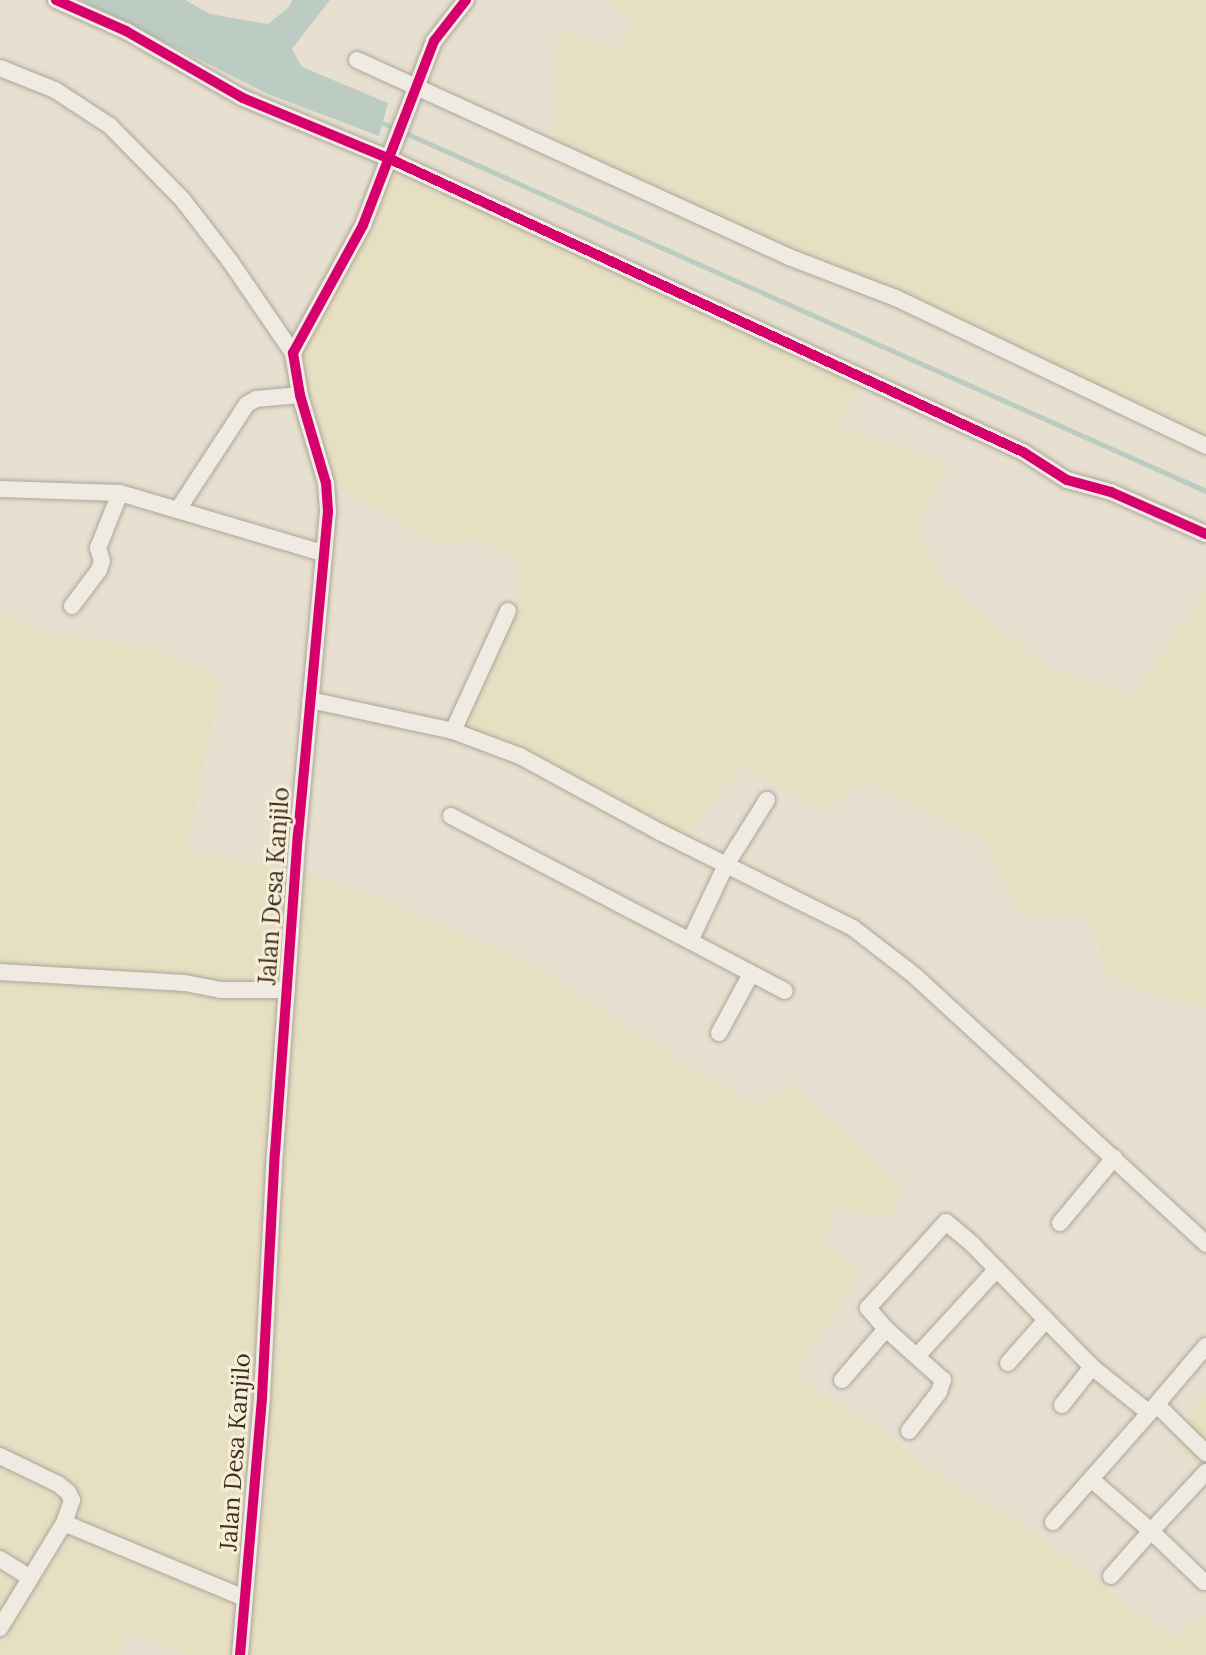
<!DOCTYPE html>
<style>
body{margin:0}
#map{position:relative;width:1206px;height:1655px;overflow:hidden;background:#e7e0d1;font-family:Lora,serif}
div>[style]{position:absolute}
.farmland>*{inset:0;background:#e6dfc2}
.water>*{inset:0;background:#bcccc2}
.stream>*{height:4.5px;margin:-2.25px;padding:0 2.25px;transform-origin:2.25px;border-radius:2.25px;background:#bcccc2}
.roads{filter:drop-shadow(0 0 2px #ada599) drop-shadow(0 0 2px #ada599)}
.minor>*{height:16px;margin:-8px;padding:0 8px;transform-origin:8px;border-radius:8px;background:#efebe3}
.cycleway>*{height:10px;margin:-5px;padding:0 5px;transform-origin:5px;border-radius:5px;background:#d6006c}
span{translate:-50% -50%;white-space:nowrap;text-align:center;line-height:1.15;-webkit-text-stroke:6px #f7eed8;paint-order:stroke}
.street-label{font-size:24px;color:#3d2e20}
</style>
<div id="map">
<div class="farmland">
<div style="clip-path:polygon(609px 0,1206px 0,1206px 441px,554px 143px,553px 48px,564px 30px,620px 49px,632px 22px)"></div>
<div style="clip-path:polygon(389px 168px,862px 388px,839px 425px,948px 463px,917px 525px,939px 578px,1052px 670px,1134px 694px,1206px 588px,1206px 1007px,1177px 1002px,1105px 975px,1099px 942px,1081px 915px,1023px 915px,1001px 881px,981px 838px,865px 780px,822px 810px,742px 766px,686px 834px,461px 737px,516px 600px,523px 564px,476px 540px,435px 543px,312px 472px,281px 367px,291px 336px,330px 259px)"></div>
<div style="clip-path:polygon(0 614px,55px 635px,149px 646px,222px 679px,186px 850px,305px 873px,401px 906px,547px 972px,689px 1066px,759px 1106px,791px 1085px,905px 1187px,888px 1217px,836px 1210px,822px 1237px,862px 1273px,793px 1376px,881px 1430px,939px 1476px,1032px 1530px,1171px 1638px,1206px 1615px,1206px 1655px,188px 1655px,127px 1635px,118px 1655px,0 1655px)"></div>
<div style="clip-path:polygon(1205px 1393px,1206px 1394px,1206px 1471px,1175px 1445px)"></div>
</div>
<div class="water">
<div style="clip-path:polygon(81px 0,185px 0,210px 14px,268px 24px,289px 7px,292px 0,330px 0,292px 49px,302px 67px,388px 103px,379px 136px,268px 94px)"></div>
</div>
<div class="stream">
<div style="left:379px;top:121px;width:906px;rotate:24.1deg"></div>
</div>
<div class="roads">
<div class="minor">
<div style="left:56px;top:0;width:77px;rotate:23.9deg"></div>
<div style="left:126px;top:31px;width:135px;rotate:29.8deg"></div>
<div style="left:243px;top:98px;width:159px;rotate:22.5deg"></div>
<div style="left:390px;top:159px;width:698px;rotate:24.84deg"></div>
<div style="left:1023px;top:452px;width:52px;rotate:32.5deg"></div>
<div style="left:1067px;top:480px;width:46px;rotate:15.3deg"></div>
<div style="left:1111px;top:492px;width:104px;rotate:23.9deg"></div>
<div style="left:357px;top:60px;width:475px;rotate:24.5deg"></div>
<div style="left:789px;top:257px;width:115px;rotate:21deg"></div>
<div style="left:896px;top:298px;width:344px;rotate:25.5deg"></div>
<div style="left:0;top:68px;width:59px;rotate:21.8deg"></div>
<div style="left:55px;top:90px;width:66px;rotate:33.2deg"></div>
<div style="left:110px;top:126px;width:103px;rotate:45.4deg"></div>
<div style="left:182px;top:199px;width:78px;rotate:52.3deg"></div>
<div style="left:230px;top:261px;width:112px;rotate:55.6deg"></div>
<div style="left:0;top:489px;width:120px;rotate:1.9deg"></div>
<div style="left:120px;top:493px;width:212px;rotate:16.5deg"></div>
<div style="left:179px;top:508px;width:124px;rotate:-56.8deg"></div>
<div style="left:247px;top:404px;width:10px;rotate:-29deg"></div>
<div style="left:256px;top:399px;width:44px;rotate:-5.2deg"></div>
<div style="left:72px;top:606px;width:45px;rotate:-53.1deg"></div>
<div style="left:99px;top:570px;width:9px;rotate:-72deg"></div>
<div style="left:102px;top:561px;width:14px;rotate:-107deg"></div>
<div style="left:98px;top:548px;width:59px;rotate:-68.2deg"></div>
<div style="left:310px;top:700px;width:146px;rotate:12.2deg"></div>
<div style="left:453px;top:731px;width:72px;rotate:20.5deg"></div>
<div style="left:520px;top:756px;width:159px;rotate:28.5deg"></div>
<div style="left:660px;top:832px;width:216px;rotate:26.4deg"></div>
<div style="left:853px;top:928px;width:78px;rotate:37.7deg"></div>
<div style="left:915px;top:976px;width:396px;rotate:42.6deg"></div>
<div style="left:453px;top:731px;width:132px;rotate:-65.4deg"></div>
<div style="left:451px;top:816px;width:270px;rotate:27.6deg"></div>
<div style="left:690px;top:941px;width:84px;rotate:-64.7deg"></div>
<div style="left:726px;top:865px;width:77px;rotate:-57.8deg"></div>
<div style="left:690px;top:941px;width:107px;rotate:27.8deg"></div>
<div style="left:0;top:972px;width:185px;rotate:3.4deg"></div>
<div style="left:185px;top:983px;width:36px;rotate:11deg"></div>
<div style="left:220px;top:990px;width:67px"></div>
<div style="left:719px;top:1033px;width:67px;rotate:-61.5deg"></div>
<div style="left:1060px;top:1223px;width:85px;rotate:-50.3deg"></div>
<div style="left:917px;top:1356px;width:118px;rotate:-47.4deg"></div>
<div style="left:1008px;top:1363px;width:57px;rotate:-48.5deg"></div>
<div style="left:842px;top:1380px;width:67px;rotate:-49.2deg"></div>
<div style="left:1062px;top:1405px;width:48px;rotate:-51.7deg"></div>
<div style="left:1157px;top:1405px;width:69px;rotate:44.4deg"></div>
<div style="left:909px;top:1431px;width:49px;rotate:-52.4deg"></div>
<div style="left:939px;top:1392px;width:13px;rotate:-72deg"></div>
<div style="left:943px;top:1380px;width:76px;rotate:-138.2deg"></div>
<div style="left:886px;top:1329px;width:28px;rotate:-131deg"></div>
<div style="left:868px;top:1308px;width:116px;rotate:-47.8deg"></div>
<div style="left:946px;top:1222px;width:35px;rotate:40deg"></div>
<div style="left:973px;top:1245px;width:170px;rotate:45.7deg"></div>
<div style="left:1092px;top:1367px;width:73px;rotate:38.9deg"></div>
<div style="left:1149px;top:1413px;width:88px;rotate:-49.6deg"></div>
<div style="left:0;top:1456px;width:64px;rotate:25.8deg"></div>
<div style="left:58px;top:1484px;width:13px;rotate:39deg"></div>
<div style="left:68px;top:1492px;width:9px;rotate:63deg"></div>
<div style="left:72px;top:1500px;width:24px;rotate:109deg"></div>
<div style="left:64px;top:1523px;width:123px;rotate:121.4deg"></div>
<div style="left:1092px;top:1480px;width:78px;rotate:40.8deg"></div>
<div style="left:1151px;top:1531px;width:81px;rotate:-47deg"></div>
<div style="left:1053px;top:1522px;width:145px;rotate:-48.6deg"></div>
<div style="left:64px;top:1523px;width:195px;rotate:22.6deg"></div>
<div style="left:0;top:1559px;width:36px;rotate:32deg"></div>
<div style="left:1111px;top:1576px;width:60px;rotate:-48.4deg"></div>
<div style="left:1151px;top:1531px;width:74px;rotate:43.9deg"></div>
<div style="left:240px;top:1655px;width:259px;rotate:-85.1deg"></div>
<div style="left:262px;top:1397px;width:244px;rotate:-87deg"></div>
<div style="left:275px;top:1153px;width:319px;rotate:-85.9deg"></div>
<div style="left:298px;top:835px;width:325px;rotate:-84.7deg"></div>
<div style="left:328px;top:511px;width:28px;rotate:-94deg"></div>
<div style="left:326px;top:483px;width:92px;rotate:-106.5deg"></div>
<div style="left:300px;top:395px;width:43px;rotate:-99.5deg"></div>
<div style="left:293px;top:353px;width:146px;rotate:-61.3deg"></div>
<div style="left:363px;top:225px;width:197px;rotate:-68.9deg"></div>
<div style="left:434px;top:41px;width:52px;rotate:-52deg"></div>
</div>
</div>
<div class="cycleway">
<div style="left:56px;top:0;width:77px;rotate:23.9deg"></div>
<div style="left:126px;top:31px;width:135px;rotate:29.8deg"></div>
<div style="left:243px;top:98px;width:159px;rotate:22.5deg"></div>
<div style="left:390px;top:159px;width:698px;rotate:24.84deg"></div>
<div style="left:1023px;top:452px;width:52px;rotate:32.5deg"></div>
<div style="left:1067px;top:480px;width:46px;rotate:15.3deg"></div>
<div style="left:1111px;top:492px;width:104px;rotate:23.9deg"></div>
<div style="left:240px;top:1655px;width:259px;rotate:-85.1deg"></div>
<div style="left:262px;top:1397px;width:244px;rotate:-87deg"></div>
<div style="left:275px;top:1153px;width:319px;rotate:-85.9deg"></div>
<div style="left:298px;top:835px;width:325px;rotate:-84.7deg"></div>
<div style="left:328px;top:511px;width:28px;rotate:-94deg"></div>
<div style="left:326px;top:483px;width:92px;rotate:-106.5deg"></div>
<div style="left:300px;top:395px;width:43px;rotate:-99.5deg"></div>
<div style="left:293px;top:353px;width:146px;rotate:-61.3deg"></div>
<div style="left:363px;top:225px;width:197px;rotate:-68.9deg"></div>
<div style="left:434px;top:41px;width:52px;rotate:-52deg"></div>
</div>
<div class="street-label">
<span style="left:274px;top:886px;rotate:-86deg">Jalan Desa Kanjilo</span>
<span style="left:235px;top:1452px;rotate:-86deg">Jalan Desa Kanjilo</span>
</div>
</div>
